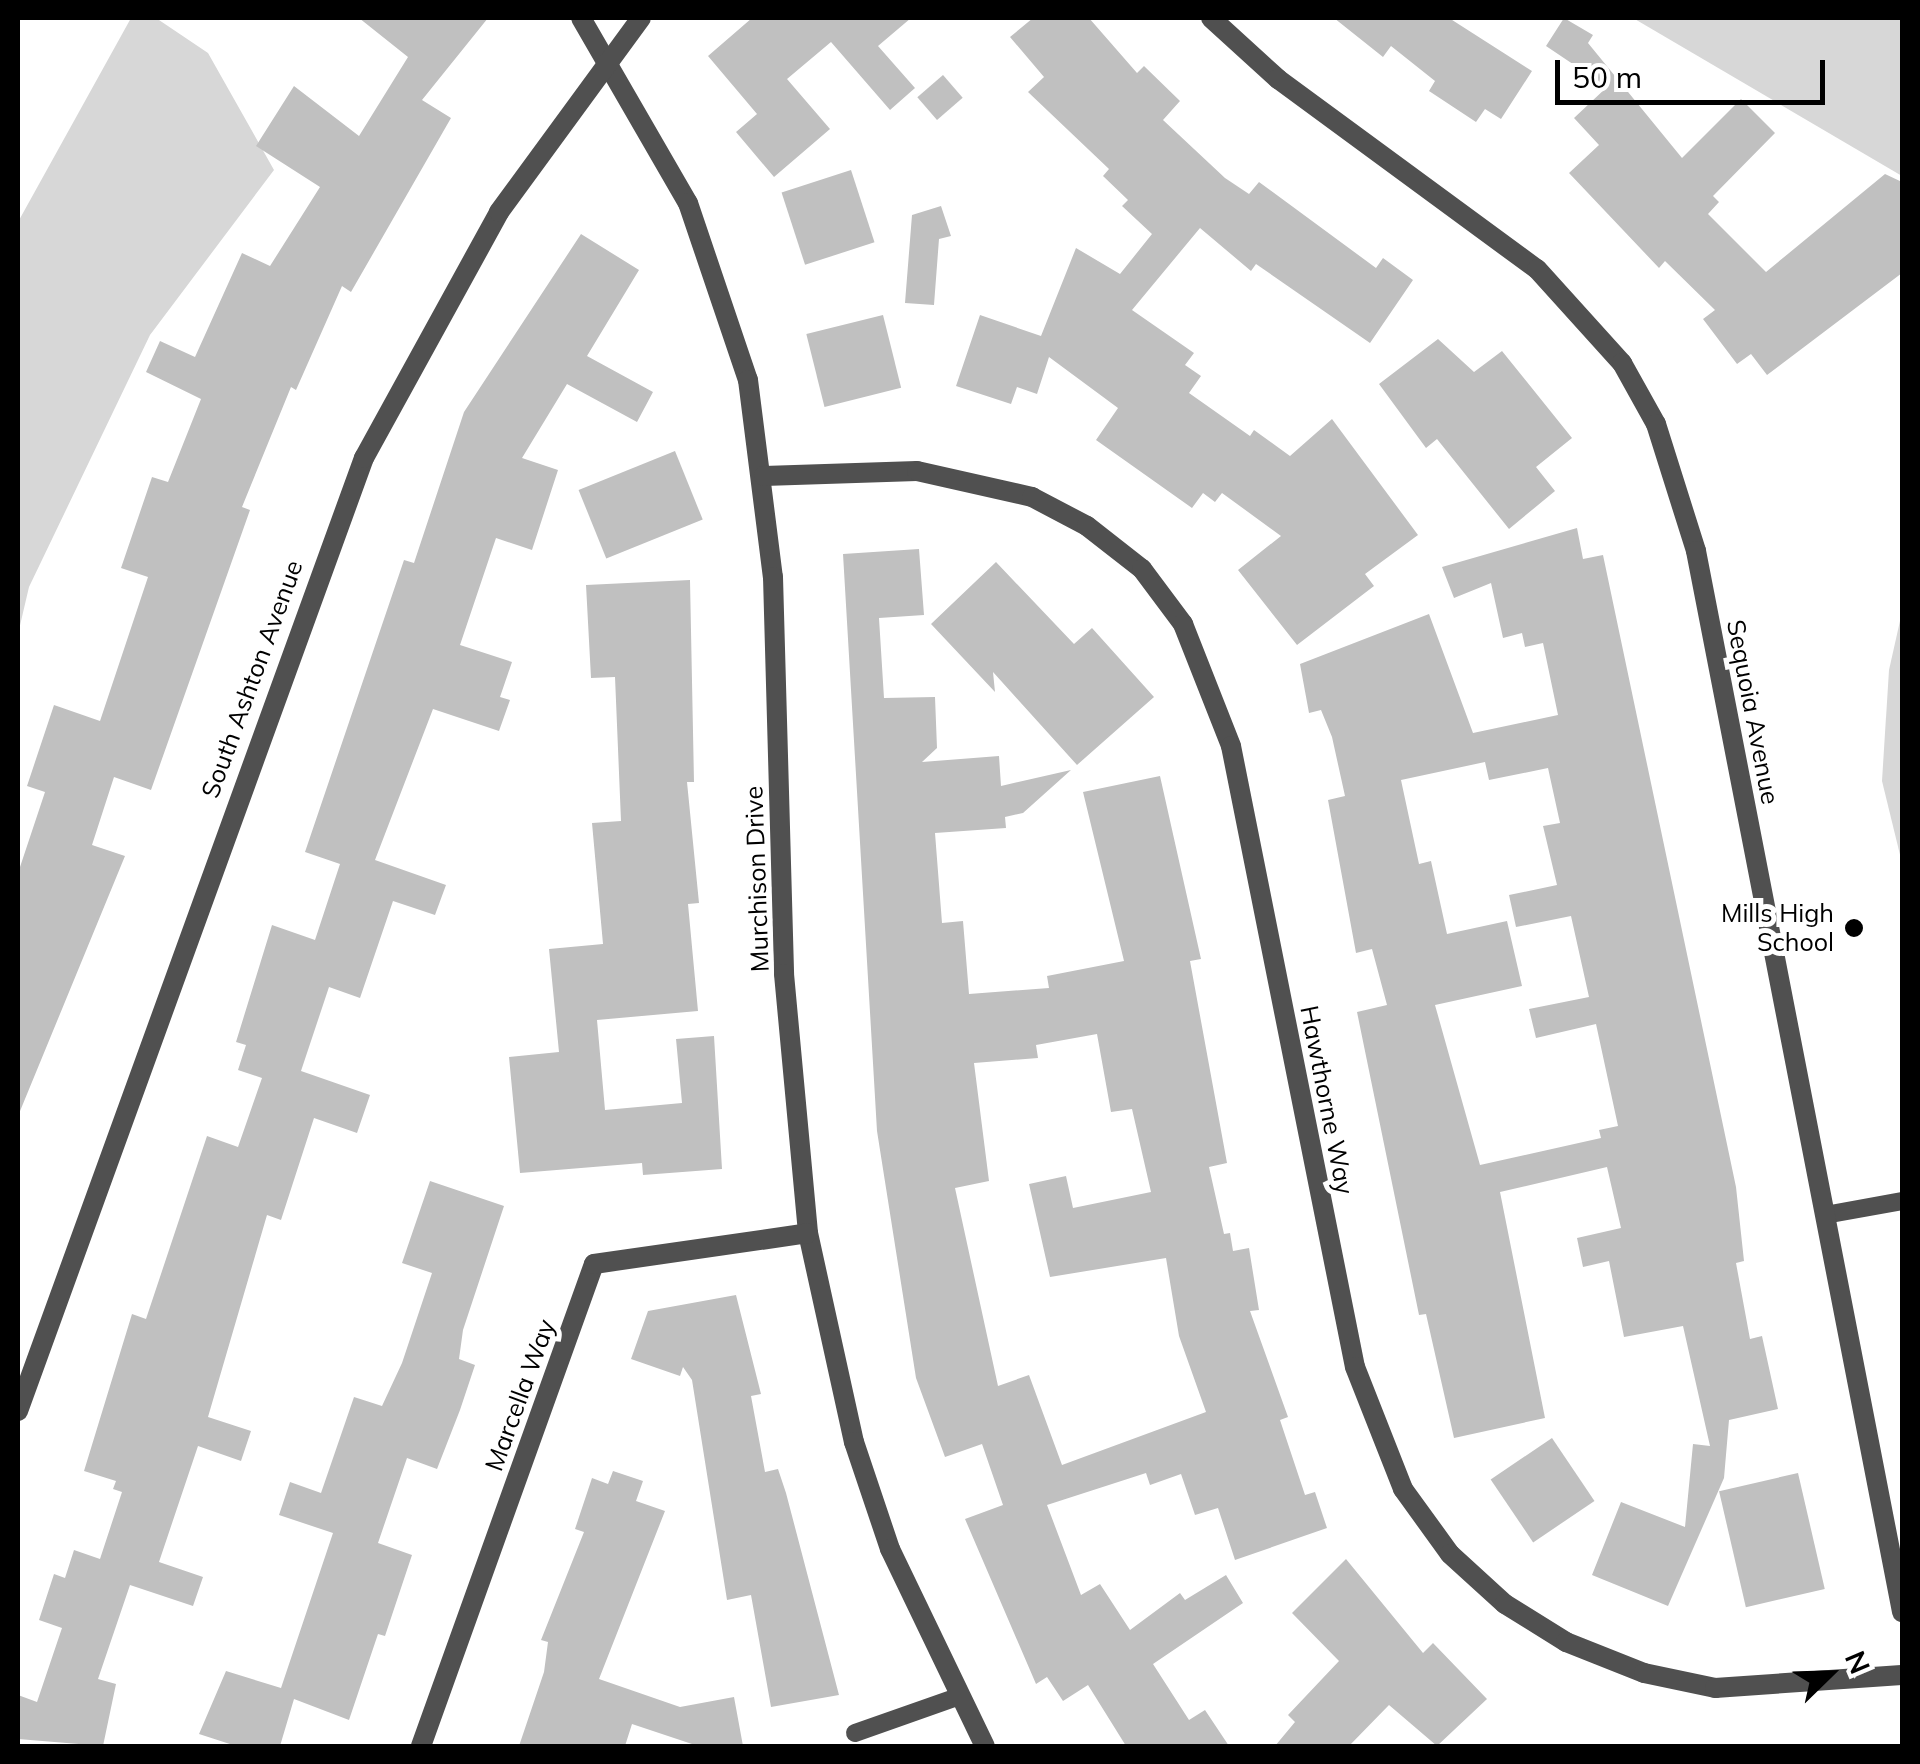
<!DOCTYPE html>
<style>
body{margin:0}
#map{position:relative;width:1920px;height:1764px;overflow:hidden;background:#fff;font-family:Mulish,sans-serif}
div>[style]{position:absolute}
.green>*{inset:0;background:#d7d7d7}
.building>*{inset:0;background:#c0c0c0;transform-origin:0 0}
.lane>*{height:18px;margin:-9px;padding:0 9px;transform-origin:9px;border-radius:9px;background:#505050}
.street>*{height:20px;margin:-10px;padding:0 10px;transform-origin:10px;border-radius:10px;background:#505050}
.dots>*{width:28px;height:28px;translate:-50% -50%;box-sizing:border-box;border:5px solid #fff;border-radius:50%}
span{translate:-50% -50%;white-space:nowrap;text-align:center;line-height:1.15;-webkit-text-stroke:10px #fff;paint-order:stroke}
.street-label{font-size:25px;color:#000}
.poi-label{font-size:25px;color:#000}
.right{translate:-100% -50%;text-align:right}
.frame{position:absolute;inset:0;border:20px solid #000;pointer-events:none}
.north{position:absolute;left:1780px;top:1624px;width:100px;height:100px;-webkit-text-stroke:8px #fff;paint-order:stroke;rotate:67deg;font-size:28px;font-weight:700;line-height:40px;text-align:center;color:#000}
.north::after{content:'';display:block;margin:auto;width:35px;height:45px;background:#000;clip-path:polygon(50% 0,100% 100%,50% 72%,0 100%)}
.scale{position:absolute;left:1555px;top:60px;width:270px;height:45px;box-sizing:border-box;border:5px solid #000;border-top:0;padding-left:12px;font-size:30px;line-height:35px;white-space:nowrap;color:#000;-webkit-text-stroke:8px #fff;paint-order:stroke}
</style>
<div id="map">
<div class="green">
<div style="clip-path:polygon(131px 18px,156px 18px,208px 53px,274px 170px,150px 335px,29px 587px,18px 634px,18px 222px)"></div>
<div style="clip-path:polygon(1633px 18px,1902px 18px,1902px 176px)"></div>
<div style="clip-path:polygon(1902px 612px,1902px 863px,1882px 781px,1889px 670px)"></div>
</div>
<div class="building">
<div style="clip-path:polygon(359px 18px,488px 18px,422px 100px,451px 118px,351px 292px,342px 286px,296px 390px,291px 387px,242px 507px,250px 510px,151px 790px,114px 777px,92px 845px,125px 856px,18px 1116px,18px 873px,45px 792px,27px 786px,54px 705px,100px 721px,148px 577px,121px 568px,152px 477px,168px 482px,201px 399px,146px 372px,160px 341px,195px 357px,242px 253px,270px 266px,320px 187px,256px 146px,294px 86px,359px 136px,408px 57px)"></div>
<div style="clip-path:polygon(752px 18px,911px 18px,878px 46px,915px 88px,890px 110px,831px 42px,787px 79px,830px 129px,774px 177px,736px 132px,757px 114px,708px 56px)"></div>
<div style="clip-path:polygon(1033px 18px,1089px 18px,1137px 73px,1144px 66px,1180px 101px,1163px 120px,1225px 178px,1249px 194px,1259px 182px,1376px 268px,1383px 258px,1413px 280px,1370px 343px,1256px 264px,1251px 271px,1200px 228px,1132px 310px,1194px 353px,1185px 365px,1201px 376px,1189px 393px,1250px 436px,1254px 430px,1290px 456px,1332px 419px,1418px 535px,1365px 574px,1374px 586px,1297px 645px,1238px 570px,1281px 536px,1222px 493px,1215px 502px,1203px 493px,1192px 508px,1096px 440px,1118px 408px,1049px 357px,1037px 394px,1017px 387px,1011px 404px,956px 386px,980px 315px,1041px 336px,1076px 248px,1120px 274px,1152px 234px,1122px 206px,1128px 200px,1103px 176px,1109px 169px,1028px 92px,1044px 77px,1010px 37px)"></div>
<div style="clip-path:polygon(1334px 18px,1449px 18px,1532px 71px,1501px 119px,1485px 109px,1476px 122px,1429px 91px,1435px 81px,1391px 46px,1383px 57px)"></div>
<div style="clip-path:polygon(1564px 18px,1593px 35px,1588px 43px,1682px 158px,1741px 99px,1775px 133px,1713px 196px,1719px 202px,1708px 214px,1766px 272px,1885px 174px,1902px 182px,1902px 273px,1767px 375px,1751px 354px,1737px 364px,1703px 319px,1715px 310px,1665px 261px,1659px 268px,1569px 173px,1599px 145px,1574px 118px,1607px 87px,1546px 46px)"></div>
<div style="left:943px;top:75px;width:30px;height:34px;rotate:49deg"></div>
<div style="left:851px;top:170px;width:76px;height:73px;rotate:72deg"></div>
<div style="clip-path:polygon(941px 206px,951px 236px,939px 239px,934px 305px,905px 303px,912px 215px)"></div>
<div style="clip-path:polygon(581px 234px,639px 270px,587px 356px,653px 392px,637px 422px,567px 384px,522px 458px,558px 470px,532px 550px,496px 538px,460px 645px,512px 662px,500px 697px,510px 700px,499px 731px,433px 709px,375px 860px,446px 885px,435px 915px,393px 901px,360px 998px,329px 987px,301px 1071px,370px 1095px,357px 1133px,314px 1118px,281px 1220px,267px 1215px,208px 1417px,251px 1431px,241px 1461px,198px 1446px,159px 1562px,203px 1577px,193px 1606px,130px 1585px,98px 1679px,116px 1684px,103px 1746px,18px 1739px,18px 1695px,37px 1702px,62px 1628px,39px 1620px,54px 1574px,65px 1578px,74px 1550px,100px 1559px,122px 1492px,113px 1489px,116px 1481px,84px 1471px,132px 1314px,146px 1319px,207px 1136px,238px 1147px,262px 1078px,238px 1070px,246px 1045px,236px 1042px,272px 925px,315px 940px,340px 864px,305px 852px,404px 560px,414px 563px,464px 412px)"></div>
<div style="left:883px;top:315px;width:75px;height:79px;rotate:76deg"></div>
<div style="clip-path:polygon(1438px 339px,1474px 372px,1502px 351px,1572px 438px,1536px 467px,1555px 491px,1509px 529px,1437px 439px,1426px 448px,1379px 384px)"></div>
<div style="left:675px;top:451px;width:74px;height:104px;rotate:68deg"></div>
<div style="clip-path:polygon(evenodd,1577px 528px,1583px 559px,1603px 555px,1736px 1187px,1744px 1261px,1736px 1263px,1750px 1339px,1762px 1336px,1778px 1409px,1729px 1420px,1724px 1478px,1668px 1606px,1592px 1575px,1621px 1502px,1685px 1527px,1693px 1444px,1710px 1446px,1683px 1326px,1624px 1337px,1609px 1261px,1583px 1267px,1577px 1238px,1621px 1228px,1607px 1167px,1500px 1192px,1545px 1418px,1454px 1438px,1426px 1314px,1419px 1315px,1357px 1012px,1387px 1005px,1372px 949px,1356px 953px,1328px 800px,1345px 796px,1332px 737px,1321px 710px,1309px 713px,1300px 664px,1429px 614px,1473px 733px,1558px 715px,1543px 643px,1525px 647px,1522px 633px,1503px 638px,1491px 583px,1454px 598px,1442px 567px,1577px 528px,1485px 762px,1489px 780px,1548px 768px,1560px 823px,1543px 826px,1557px 885px,1509px 895px,1516px 927px,1571px 916px,1589px 997px,1529px 1009px,1536px 1038px,1596px 1024px,1618px 1126px,1599px 1130px,1601px 1138px,1480px 1165px,1435px 1005px,1522px 986px,1507px 921px,1447px 934px,1431px 861px,1419px 864px,1401px 780px,1485px 762px)"></div>
<div style="clip-path:polygon(evenodd,919px 549px,924px 615px,879px 618px,884px 698px,935px 697px,937px 748px,922px 762px,999px 756px,1001px 786px,1071px 770px,1023px 813px,1005px 817px,1006px 828px,935px 833px,942px 923px,963px 921px,969px 994px,1049px 988px,1047px 976px,1124px 961px,1083px 792px,1160px 776px,1201px 959px,1190px 961px,1227px 1163px,1209px 1167px,1224px 1234px,1230px 1233px,1233px 1251px,1249px 1248px,1259px 1310px,1250px 1311px,1288px 1417px,1280px 1420px,1305px 1495px,1315px 1492px,1327px 1528px,1235px 1560px,1218px 1508px,1195px 1515px,1181px 1474px,1150px 1485px,1146px 1473px,1047px 1505px,1081px 1595px,1100px 1584px,1130px 1630px,1180px 1593px,1185px 1600px,1226px 1575px,1243px 1603px,1153px 1664px,1189px 1720px,1205px 1710px,1229px 1746px,1126px 1746px,1088px 1685px,1063px 1701px,1047px 1677px,1036px 1684px,965px 1519px,1003px 1505px,982px 1444px,945px 1457px,916px 1378px,877px 1131px,843px 554px,919px 549px,1097px 1034px,1111px 1112px,1132px 1109px,1151px 1192px,1073px 1208px,1066px 1176px,1029px 1184px,1050px 1277px,1166px 1258px,1179px 1336px,1206px 1412px,1062px 1465px,1029px 1375px,998px 1386px,955px 1188px,989px 1181px,974px 1063px,1038px 1058px,1036px 1045px,1097px 1034px)"></div>
<div style="clip-path:polygon(996px 562px,1074px 644px,1092px 628px,1154px 697px,1077px 765px,993px 672px,995px 692px,931px 624px)"></div>
<div style="clip-path:polygon(690px 580px,694px 782px,687px 782px,699px 903px,688px 904px,698px 1011px,597px 1020px,605px 1110px,682px 1103px,676px 1039px,714px 1036px,722px 1169px,643px 1175px,642px 1163px,520px 1173px,509px 1057px,559px 1052px,549px 949px,603px 944px,592px 823px,621px 821px,615px 677px,591px 678px,586px 585px)"></div>
<div style="clip-path:polygon(430px 1181px,504px 1206px,463px 1330px,459px 1359px,475px 1365px,460px 1410px,437px 1469px,407px 1458px,378px 1543px,412px 1555px,385px 1636px,378px 1634px,349px 1720px,294px 1699px,280px 1746px,236px 1746px,199px 1734px,226px 1671px,281px 1688px,333px 1533px,279px 1515px,290px 1482px,321px 1493px,354px 1397px,382px 1406px,402px 1363px,432px 1273px,402px 1263px)"></div>
<div style="clip-path:polygon(736px 1295px,761px 1394px,751px 1396px,765px 1472px,778px 1469px,786px 1493px,839px 1695px,771px 1707px,751px 1595px,727px 1600px,692px 1380px,683px 1367px,680px 1376px,631px 1359px,648px 1311px)"></div>
<div style="left:1552px;top:1438px;width:76px;height:74px;rotate:56deg"></div>
<div style="clip-path:polygon(613px 1471px,643px 1481px,636px 1501px,665px 1511px,599px 1679px,680px 1707px,734px 1697px,743px 1746px,698px 1746px,632px 1724px,625px 1746px,519px 1746px,544px 1672px,548px 1642px,541px 1640px,584px 1532px,575px 1529px,592px 1478px,608px 1484px)"></div>
<div style="left:1798px;top:1473px;width:119px;height:81px;rotate:77deg"></div>
<div style="clip-path:polygon(1346px 1559px,1423px 1653px,1433px 1643px,1487px 1699px,1437px 1746px,1389px 1705px,1349px 1746px,1275px 1746px,1295px 1722px,1288px 1715px,1339px 1661px,1292px 1613px)"></div>
</div>
<div class="lane">
<div style="left:1825px;top:1215px;width:78px;rotate:-10.3deg"></div>
<div style="left:855px;top:1733px;width:108px;rotate:-19.4deg"></div>
</div>
<div class="street">
<div style="left:581px;top:18px;width:214px;rotate:60deg"></div>
<div style="left:688px;top:203px;width:187px;rotate:71.3deg"></div>
<div style="left:748px;top:380px;width:199px;rotate:82.8deg"></div>
<div style="left:773px;top:577px;width:397px;rotate:88.4deg"></div>
<div style="left:784px;top:974px;width:260px;rotate:84.7deg"></div>
<div style="left:808px;top:1233px;width:214px;rotate:77.6deg"></div>
<div style="left:854px;top:1442px;width:113px;rotate:71.4deg"></div>
<div style="left:890px;top:1549px;width:219px;rotate:64.3deg"></div>
<div style="left:1211px;top:18px;width:91px;rotate:42.3deg"></div>
<div style="left:1278px;top:79px;width:321px;rotate:36.3deg"></div>
<div style="left:1537px;top:269px;width:127px;rotate:47.9deg"></div>
<div style="left:1622px;top:363px;width:70px;rotate:60.9deg"></div>
<div style="left:1656px;top:424px;width:133px;rotate:72.5deg"></div>
<div style="left:1696px;top:551px;width:1081px;rotate:79.01deg"></div>
<div style="left:764px;top:476px;width:153px;rotate:-1.9deg"></div>
<div style="left:917px;top:471px;width:118px;rotate:12.7deg"></div>
<div style="left:1032px;top:497px;width:62px;rotate:27.8deg"></div>
<div style="left:1087px;top:526px;width:70px;rotate:38deg"></div>
<div style="left:1142px;top:569px;width:69px;rotate:53.3deg"></div>
<div style="left:1183px;top:624px;width:131px;rotate:68.5deg"></div>
<div style="left:1231px;top:746px;width:633px;rotate:78.71deg"></div>
<div style="left:1355px;top:1367px;width:131px;rotate:68.5deg"></div>
<div style="left:1403px;top:1489px;width:80px;rotate:54.1deg"></div>
<div style="left:1450px;top:1554px;width:74px;rotate:42.3deg"></div>
<div style="left:1505px;top:1604px;width:72px;rotate:31.9deg"></div>
<div style="left:1566px;top:1642px;width:84px;rotate:21.7deg"></div>
<div style="left:1644px;top:1673px;width:73px;rotate:11.9deg"></div>
<div style="left:1715px;top:1688px;width:187px;rotate:-4deg"></div>
<div style="left:18px;top:1411px;width:1014px;rotate:-70.05deg"></div>
<div style="left:364px;top:458px;width:281px;rotate:-61.2deg"></div>
<div style="left:499px;top:212px;width:240px;rotate:-53.8deg"></div>
<div style="left:421px;top:1746px;width:512px;rotate:-70.26deg"></div>
<div style="left:594px;top:1264px;width:216px;rotate:-8.2deg"></div>
</div>
<div class="dots">
<div style="left:1854px;top:928px;background:#000"></div>
</div>
<div class="street-label">
<span style="left:252px;top:679px;rotate:-70deg">South Ashton Avenue</span>
<span style="left:1753px;top:712px;rotate:79deg">Sequoia Avenue</span>
<span style="left:757px;top:879px;rotate:-92deg">Murchison Drive</span>
<span style="left:1327px;top:1100px;rotate:79deg">Hawthorne Way</span>
<span style="left:520px;top:1395px;rotate:-70deg">Marcella Way</span>
</div>
<div class="poi-label">
<span class="right" style="left:1834px;top:928px">Mills High<br>School</span>
</div>
<div class="frame"></div>
<div class="north">N</div>
<div class="scale">50 m</div>
</div>
